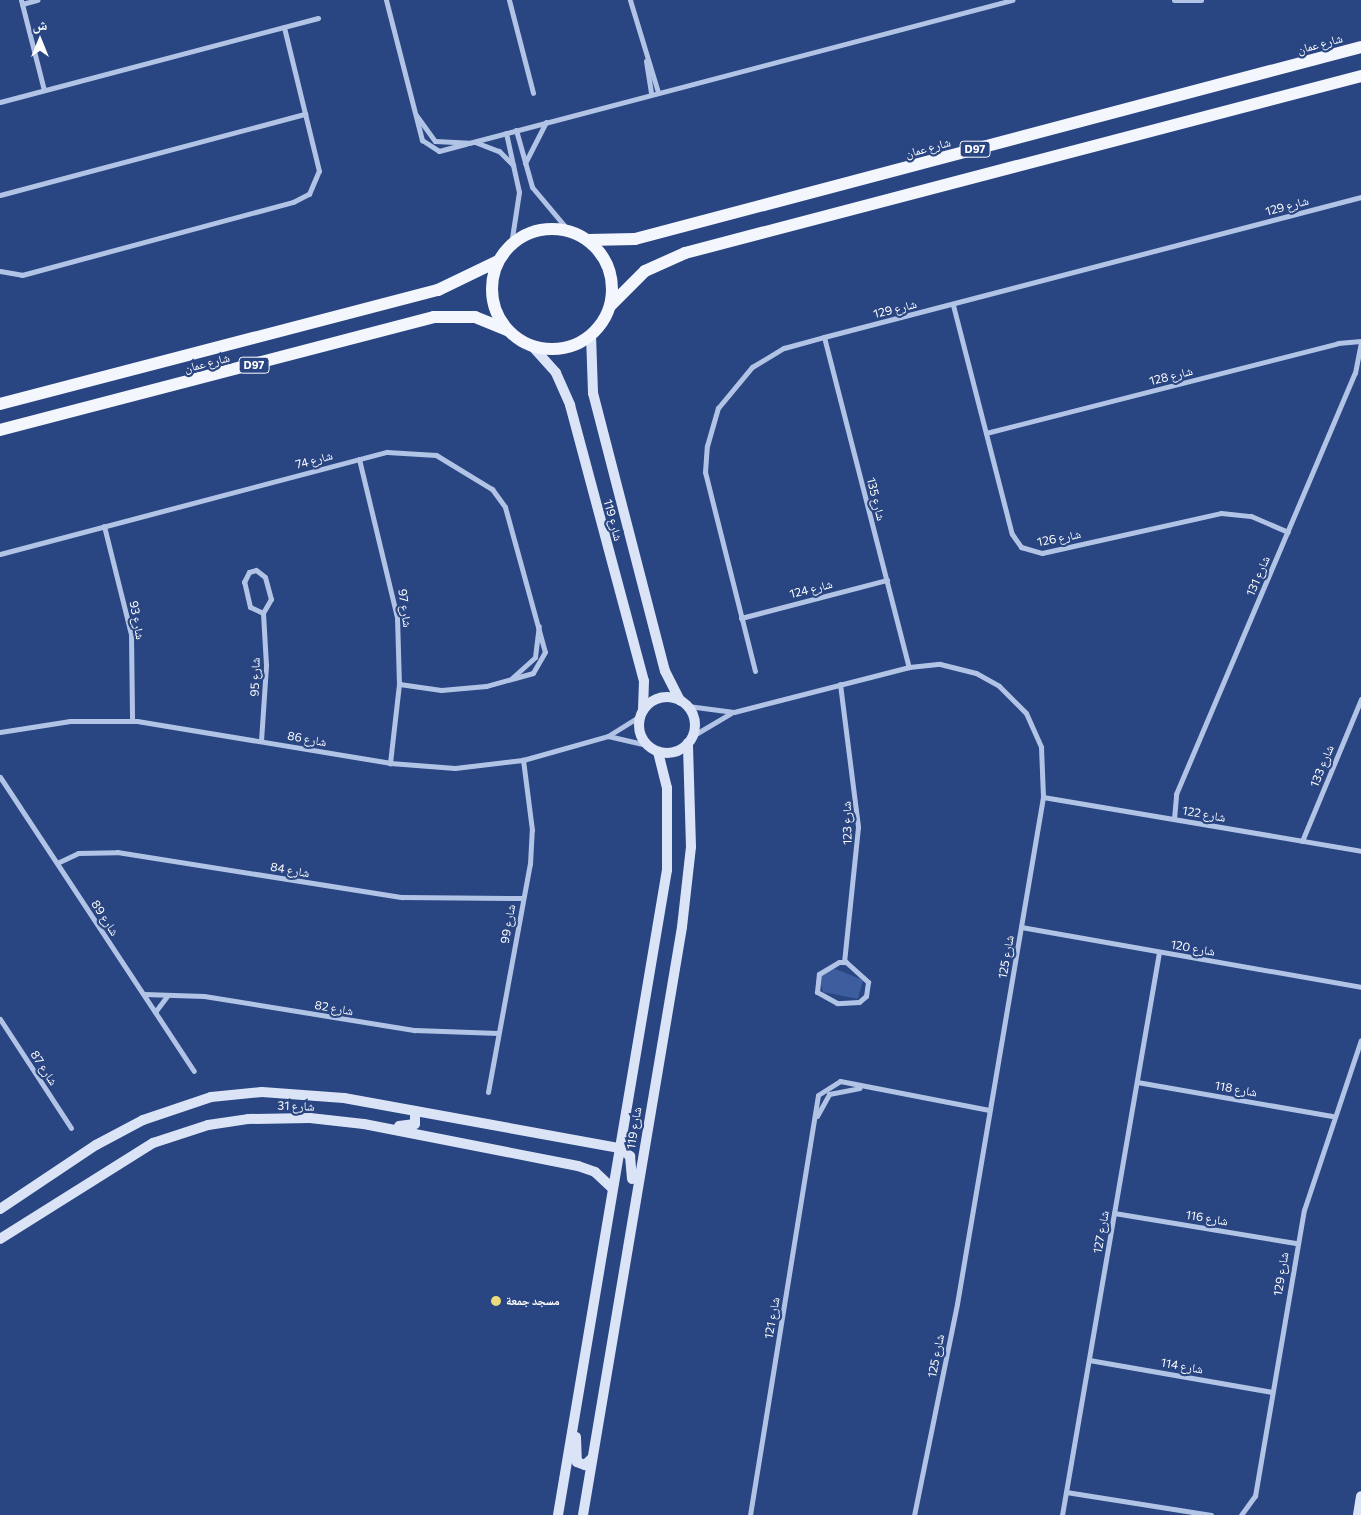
<!DOCTYPE html>
<meta charset="utf-8">
<style>
body{margin:0}
#map{position:relative;width:1361px;height:1515px;overflow:hidden;background:#294582;font-family:Commissioner,"Noto Naskh Arabic",sans-serif}
div>[style]{position:absolute}
.green>*{inset:0;background:#3e5d9f}
.street>*{height:5px;margin:-2.5px;padding:0 2.5px;transform-origin:2.5px;border-radius:2.5px;background:#b2c4e6}
.secondary>*{height:10px;margin:-5px;padding:0 5px;transform-origin:5px;border-radius:5px;background:#dbe4f6}
.secondary>.ring{margin:-5px;padding:0;box-sizing:content-box;background:none;border:10px solid #dbe4f6;border-radius:50%}
.primary>*{height:12px;margin:-6px;padding:0 6px;transform-origin:6px;border-radius:6px;background:#f3f6fd}
.primary>.ring{margin:-6px;padding:0;box-sizing:content-box;background:none;border:12px solid #f3f6fd;border-radius:50%}
.dots>*{width:14px;height:14px;translate:-50% -50%;box-sizing:border-box;border:2px solid #294582;border-radius:50%}
span{translate:-50% -50%;white-space:nowrap;text-align:center;line-height:1.15;-webkit-text-stroke:4.5px #294582;paint-order:stroke}
.shield-label span{padding:1px 4px;background:#294582;border:1px solid;border-radius:4px;-webkit-text-stroke-width:0}
.shield-label{font-size:11px;color:#fff;font-weight:700}
.street-label{font-size:12px;color:#fff}
.poi-label{font-size:12px;color:#fff;font-weight:700}
.left{translate:0 -50%;text-align:left}
.north{position:absolute;left:15px;top:15px;width:50px;height:50px;-webkit-text-stroke:4px #294582;paint-order:stroke;rotate:0deg;font-size:14px;font-weight:700;line-height:20px;text-align:center;color:#fff}
.north::after{content:'';display:block;margin:auto;width:18px;height:22px;background:#fff;clip-path:polygon(50% 0,100% 100%,50% 72%,0 100%)}
</style>
<div id="map">
<div class="green">
<div style="clip-path:polygon(833px 968px,863px 980px,858px 999px,823px 992px,819px 978px)"></div>
</div>
<div class="street">
<div style="left:21px;top:0;width:93px;rotate:75.7deg"></div>
<div style="left:386px;top:0;width:145px;rotate:75.6deg"></div>
<div style="left:422px;top:140px;width:20px;rotate:33deg"></div>
<div style="left:439px;top:151px;width:28px;rotate:-15deg"></div>
<div style="left:509px;top:0;width:96px;rotate:75.5deg"></div>
<div style="left:630px;top:0;width:96px;rotate:73.1deg"></div>
<div style="left:1174px;top:0;width:27px"></div>
<div style="left:22px;top:4px;width:16px;rotate:-15deg"></div>
<div style="left:646px;top:61px;width:33px;rotate:81deg"></div>
<div style="left:0;top:102px;width:329px;rotate:-14.8deg"></div>
<div style="left:416px;top:115px;width:32px;rotate:54deg"></div>
<div style="left:435px;top:141px;width:34px;rotate:3deg"></div>
<div style="left:469px;top:143px;width:562px;rotate:-14.75deg"></div>
<div style="left:516px;top:130px;width:59px;rotate:74.3deg"></div>
<div style="left:532px;top:187px;width:56px;rotate:50.1deg"></div>
<div style="left:506px;top:133px;width:60px;rotate:77.6deg"></div>
<div style="left:519px;top:192px;width:53px;rotate:98.7deg"></div>
<div style="left:475px;top:142px;width:26px;rotate:21deg"></div>
<div style="left:499px;top:151px;width:20px;rotate:45deg"></div>
<div style="left:525px;top:163px;width:46px;rotate:-62.9deg"></div>
<div style="left:0;top:195px;width:316px;rotate:-14.9deg"></div>
<div style="left:0;top:271px;width:22px;rotate:10deg"></div>
<div style="left:22px;top:275px;width:281px;rotate:-15.1deg"></div>
<div style="left:293px;top:202px;width:18px;rotate:-27deg"></div>
<div style="left:309px;top:194px;width:25px;rotate:-67deg"></div>
<div style="left:319px;top:171px;width:148px;rotate:-103.7deg"></div>
<div style="left:953px;top:305px;width:236px;rotate:75.6deg"></div>
<div style="left:1012px;top:534px;width:16px;rotate:55deg"></div>
<div style="left:1021px;top:547px;width:22px;rotate:16deg"></div>
<div style="left:1042px;top:553px;width:183px;rotate:-12.6deg"></div>
<div style="left:1221px;top:513px;width:30px;rotate:6deg"></div>
<div style="left:1251px;top:516px;width:40px;rotate:23.4deg"></div>
<div style="left:824px;top:337px;width:341px;rotate:75.6deg"></div>
<div style="left:986px;top:433px;width:363px;rotate:-14.3deg"></div>
<div style="left:1338px;top:343px;width:23px;rotate:-5deg"></div>
<div style="left:359px;top:459px;width:163px;rotate:76.5deg"></div>
<div style="left:397px;top:617px;width:67px;rotate:88.3deg"></div>
<div style="left:399px;top:684px;width:80px;rotate:96.5deg"></div>
<div style="left:104px;top:526px;width:111px;rotate:76deg"></div>
<div style="left:131px;top:634px;width:86px;rotate:89.3deg"></div>
<div style="left:0;top:554px;width:400px;rotate:-14.8deg"></div>
<div style="left:387px;top:452px;width:49px;rotate:3.5deg"></div>
<div style="left:436px;top:455px;width:66px;rotate:31.3deg"></div>
<div style="left:492px;top:489px;width:22px;rotate:54deg"></div>
<div style="left:505px;top:507px;width:150px;rotate:74.6deg"></div>
<div style="left:545px;top:652px;width:24px;rotate:120deg"></div>
<div style="left:533px;top:673px;width:49px;rotate:164.5deg"></div>
<div style="left:486px;top:686px;width:45px;rotate:174.9deg"></div>
<div style="left:441px;top:690px;width:42px;rotate:-171.9deg"></div>
<div style="left:256px;top:570px;width:11px;rotate:38deg"></div>
<div style="left:265px;top:577px;width:23px;rotate:75deg"></div>
<div style="left:271px;top:599px;width:16px;rotate:120deg"></div>
<div style="left:263px;top:613px;width:14px;rotate:-155deg"></div>
<div style="left:250px;top:607px;width:26px;rotate:-103deg"></div>
<div style="left:244px;top:582px;width:11px;rotate:-63deg"></div>
<div style="left:249px;top:572px;width:7px;rotate:-16deg"></div>
<div style="left:741px;top:618px;width:151px;rotate:-14.6deg"></div>
<div style="left:755px;top:671px;width:205px;rotate:-104.1deg"></div>
<div style="left:705px;top:472px;width:26px;rotate:-86deg"></div>
<div style="left:707px;top:446px;width:40px;rotate:-74deg"></div>
<div style="left:718px;top:408px;width:53px;rotate:-50.3deg"></div>
<div style="left:752px;top:367px;width:37px;rotate:-31deg"></div>
<div style="left:784px;top:348px;width:41px;rotate:-15.4deg"></div>
<div style="left:824px;top:337px;width:555px;rotate:-14.61deg"></div>
<div style="left:512px;top:678px;width:31px;rotate:-42deg"></div>
<div style="left:535px;top:657px;width:31px;rotate:-83deg"></div>
<div style="left:840px;top:684px;width:144px;rotate:82.8deg"></div>
<div style="left:858px;top:827px;width:136px;rotate:95.9deg"></div>
<div style="left:688px;top:706px;width:46px;rotate:7.4deg"></div>
<div style="left:734px;top:712px;width:181px;rotate:-14.4deg"></div>
<div style="left:909px;top:667px;width:31px;rotate:-6deg"></div>
<div style="left:940px;top:664px;width:37px;rotate:14deg"></div>
<div style="left:976px;top:673px;width:26px;rotate:29deg"></div>
<div style="left:999px;top:686px;width:38px;rotate:45deg"></div>
<div style="left:1026px;top:713px;width:37px;rotate:66deg"></div>
<div style="left:1041px;top:747px;width:50px;rotate:87.7deg"></div>
<div style="left:1043px;top:797px;width:514px;rotate:99.63deg"></div>
<div style="left:957px;top:1304px;width:215px;rotate:101.5deg"></div>
<div style="left:0;top:732px;width:71px;rotate:-8.9deg"></div>
<div style="left:70px;top:721px;width:67px"></div>
<div style="left:137px;top:721px;width:256px;rotate:9.4deg"></div>
<div style="left:390px;top:763px;width:65px;rotate:4.4deg"></div>
<div style="left:455px;top:768px;width:68px;rotate:-6.7deg"></div>
<div style="left:523px;top:760px;width:88px;rotate:-15.8deg"></div>
<div style="left:608px;top:736px;width:38px;rotate:-32deg"></div>
<div style="left:694px;top:735px;width:43px;rotate:-30.7deg"></div>
<div style="left:608px;top:736px;width:40px;rotate:13deg"></div>
<div style="left:261px;top:741px;width:76px;rotate:-86.2deg"></div>
<div style="left:266px;top:665px;width:52px;rotate:-93.3deg"></div>
<div style="left:0;top:777px;width:352px;rotate:56.6deg"></div>
<div style="left:1043px;top:797px;width:323px;rotate:9.6deg"></div>
<div style="left:1174px;top:819px;width:25px;rotate:-85deg"></div>
<div style="left:1176px;top:794px;width:457px;rotate:-67deg"></div>
<div style="left:1355px;top:373px;width:32px;rotate:-79deg"></div>
<div style="left:1302px;top:841px;width:154px;rotate:-67.4deg"></div>
<div style="left:57px;top:863px;width:23px;rotate:-25deg"></div>
<div style="left:78px;top:853px;width:39px;rotate:-1deg"></div>
<div style="left:117px;top:852px;width:289px;rotate:9deg"></div>
<div style="left:402px;top:897px;width:121px;rotate:0.5deg"></div>
<div style="left:1021px;top:927px;width:345px;rotate:10deg"></div>
<div style="left:839px;top:962px;width:7px"></div>
<div style="left:846px;top:962px;width:30px;rotate:42deg"></div>
<div style="left:868px;top:982px;width:14px;rotate:98deg"></div>
<div style="left:866px;top:996px;width:9px;rotate:139deg"></div>
<div style="left:859px;top:1002px;width:22px;rotate:177deg"></div>
<div style="left:837px;top:1003px;width:23px;rotate:-151deg"></div>
<div style="left:817px;top:992px;width:18px;rotate:-84deg"></div>
<div style="left:819px;top:974px;width:23px;rotate:-31deg"></div>
<div style="left:144px;top:994px;width:60px;rotate:1.9deg"></div>
<div style="left:204px;top:996px;width:214px;rotate:9.2deg"></div>
<div style="left:415px;top:1030px;width:83px;rotate:2.1deg"></div>
<div style="left:155px;top:1012px;width:21px;rotate:-53deg"></div>
<div style="left:0;top:1019px;width:130px;rotate:56.9deg"></div>
<div style="left:1137px;top:1082px;width:198px;rotate:9.9deg"></div>
<div style="left:488px;top:1092px;width:232px;rotate:-79.6deg"></div>
<div style="left:530px;top:864px;width:34px;rotate:-87deg"></div>
<div style="left:532px;top:830px;width:71px;rotate:-97.3deg"></div>
<div style="left:817px;top:1116px;width:25px;rotate:-61deg"></div>
<div style="left:829px;top:1094px;width:31px;rotate:-11deg"></div>
<div style="left:1114px;top:1213px;width:184px;rotate:9.4deg"></div>
<div style="left:1089px;top:1360px;width:186px;rotate:9.9deg"></div>
<div style="left:1066px;top:1492px;width:147px;rotate:9deg"></div>
<div style="left:750px;top:1515px;width:425px;rotate:-80.8deg"></div>
<div style="left:818px;top:1095px;width:26px;rotate:-32deg"></div>
<div style="left:840px;top:1081px;width:152px;rotate:11deg"></div>
<div style="left:1062px;top:1515px;width:571px;rotate:-80.22deg"></div>
<div style="left:1241px;top:1515px;width:24px;rotate:-54deg"></div>
<div style="left:1255px;top:1496px;width:290px;rotate:-80.3deg"></div>
<div style="left:1304px;top:1210px;width:179px;rotate:-71.5deg"></div>
</div>
<div class="secondary">
<div style="left:591px;top:335px;width:58px;rotate:88deg"></div>
<div style="left:593px;top:393px;width:287px;rotate:75.5deg"></div>
<div style="left:665px;top:671px;width:33px;rotate:63deg"></div>
<div style="left:532px;top:346px;width:36px;rotate:48deg"></div>
<div style="left:556px;top:373px;width:35px;rotate:66deg"></div>
<div style="left:570px;top:405px;width:286px;rotate:75deg"></div>
<div style="left:644px;top:681px;width:29px;rotate:92deg"></div>
<div class="ring" style="left:639px;top:697px;width:46px;height:46px"></div>
<div style="left:399px;top:1126px;width:16px;rotate:-7deg"></div>
<div style="left:415px;top:1124px;width:13px;rotate:-90deg"></div>
<div style="left:0;top:1209px;width:115px;rotate:-33.7deg"></div>
<div style="left:96px;top:1145px;width:53px;rotate:-28deg"></div>
<div style="left:143px;top:1120px;width:72px;rotate:-18.7deg"></div>
<div style="left:211px;top:1097px;width:51px;rotate:-5.6deg"></div>
<div style="left:262px;top:1092px;width:82px;rotate:4.2deg"></div>
<div style="left:344px;top:1098px;width:280px;rotate:10.3deg"></div>
<div style="left:619px;top:1148px;width:14px;rotate:36deg"></div>
<div style="left:630px;top:1156px;width:23px;rotate:85deg"></div>
<div style="left:0;top:1239px;width:181px;rotate:-32.1deg"></div>
<div style="left:153px;top:1143px;width:58px;rotate:-18.1deg"></div>
<div style="left:208px;top:1125px;width:40px;rotate:-8.5deg"></div>
<div style="left:248px;top:1119px;width:62px;rotate:-0.9deg"></div>
<div style="left:310px;top:1118px;width:54px;rotate:6.3deg"></div>
<div style="left:364px;top:1124px;width:218px;rotate:11.1deg"></div>
<div style="left:578px;top:1166px;width:18px;rotate:19deg"></div>
<div style="left:595px;top:1172px;width:22px;rotate:43deg"></div>
<div style="left:576px;top:1437px;width:25px;rotate:88deg"></div>
<div style="left:577px;top:1462px;width:9px;rotate:21deg"></div>
<div style="left:585px;top:1465px;width:10px;rotate:-45deg"></div>
<div style="left:558px;top:1515px;width:654px;rotate:-80.41deg"></div>
<div style="left:667px;top:870px;width:82px;rotate:-90deg"></div>
<div style="left:667px;top:788px;width:37px;rotate:-104deg"></div>
<div style="left:583px;top:1515px;width:596px;rotate:-80.44deg"></div>
<div style="left:682px;top:927px;width:81px;rotate:-83.6deg"></div>
<div style="left:691px;top:847px;width:104px;rotate:-91.7deg"></div>
<div style="left:1358px;top:1515px;width:19px;rotate:-81deg"></div>
</div>
<div class="primary">
<div class="ring" style="left:492px;top:229px;width:108px;height:108px"></div>
<div style="left:588px;top:240px;width:47px;rotate:-1.2deg"></div>
<div style="left:635px;top:239px;width:751px;rotate:-14.81deg"></div>
<div style="left:611px;top:305px;width:48px;rotate:-45deg"></div>
<div style="left:645px;top:271px;width:44px;rotate:-24.2deg"></div>
<div style="left:685px;top:253px;width:699px;rotate:-14.67deg"></div>
<div style="left:0;top:404px;width:453px;rotate:-14.6deg"></div>
<div style="left:438px;top:290px;width:67px;rotate:-25.8deg"></div>
<div style="left:0;top:430px;width:448px;rotate:-14.6deg"></div>
<div style="left:434px;top:317px;width:41px"></div>
<div style="left:475px;top:317px;width:35px;rotate:22deg"></div>
</div>
<div class="dots">
<div style="left:496px;top:1301px;background:#edda7a"></div>
</div>
<div class="shield-label">
<span style="left:975px;top:149px">D97</span>
<span style="left:254px;top:365px">D97</span>
</div>
<div class="street-label">
<span style="left:1320px;top:44px;rotate:-15deg">شارع عمان</span>
<span style="left:928px;top:148px;rotate:-15deg">شارع عمان</span>
<span style="left:1287px;top:206px;rotate:-15deg">شارع 129</span>
<span style="left:895px;top:309px;rotate:-14deg">شارع 129</span>
<span style="left:207px;top:363px;rotate:-14deg">شارع عمان</span>
<span style="left:1171px;top:376px;rotate:-14deg">شارع 128</span>
<span style="left:314px;top:460px;rotate:-15deg">شارع 74</span>
<span style="left:876px;top:499px;rotate:76deg">شارع 135</span>
<span style="left:613px;top:520px;rotate:75deg">شارع 119</span>
<span style="left:1059px;top:538px;rotate:-11deg">شارع 126</span>
<span style="left:1258px;top:576px;rotate:-67deg">شارع 131</span>
<span style="left:811px;top:589px;rotate:-14deg">شارع 124</span>
<span style="left:405px;top:608px;rotate:82deg">شارع 97</span>
<span style="left:137px;top:620px;rotate:80deg">شارع 93</span>
<span style="left:255px;top:677px;rotate:-88deg">شارع 95</span>
<span style="left:307px;top:739px;rotate:10deg">شارع 86</span>
<span style="left:1322px;top:766px;rotate:-68deg">شارع 133</span>
<span style="left:1204px;top:814px;rotate:10deg">شارع 122</span>
<span style="left:847px;top:823px;rotate:-91deg">شارع 123</span>
<span style="left:290px;top:870px;rotate:10deg">شارع 84</span>
<span style="left:105px;top:918px;rotate:57deg">شارع 89</span>
<span style="left:508px;top:924px;rotate:-80deg">شارع 99</span>
<span style="left:1193px;top:948px;rotate:10deg">شارع 120</span>
<span style="left:1006px;top:957px;rotate:-80deg">شارع 125</span>
<span style="left:334px;top:1008px;rotate:10deg">شارع 82</span>
<span style="left:44px;top:1068px;rotate:57deg">شارع 87</span>
<span style="left:1236px;top:1089px;rotate:10deg">شارع 118</span>
<span style="left:296px;top:1106px;rotate:2deg">شارع 31</span>
<span style="left:634px;top:1128px;rotate:-81deg">شارع 119</span>
<span style="left:1207px;top:1218px;rotate:9deg">شارع 116</span>
<span style="left:1101px;top:1232px;rotate:-80deg">شارع 127</span>
<span style="left:1281px;top:1274px;rotate:-81deg">شارع 129</span>
<span style="left:772px;top:1318px;rotate:-80deg">شارع 121</span>
<span style="left:936px;top:1356px;rotate:-79deg">شارع 125</span>
<span style="left:1182px;top:1366px;rotate:10deg">شارع 114</span>
</div>
<div class="poi-label">
<span class="left" style="left:506px;top:1301px">مسجد جمعة</span>
</div>
<div class="north">ش</div>
</div>
